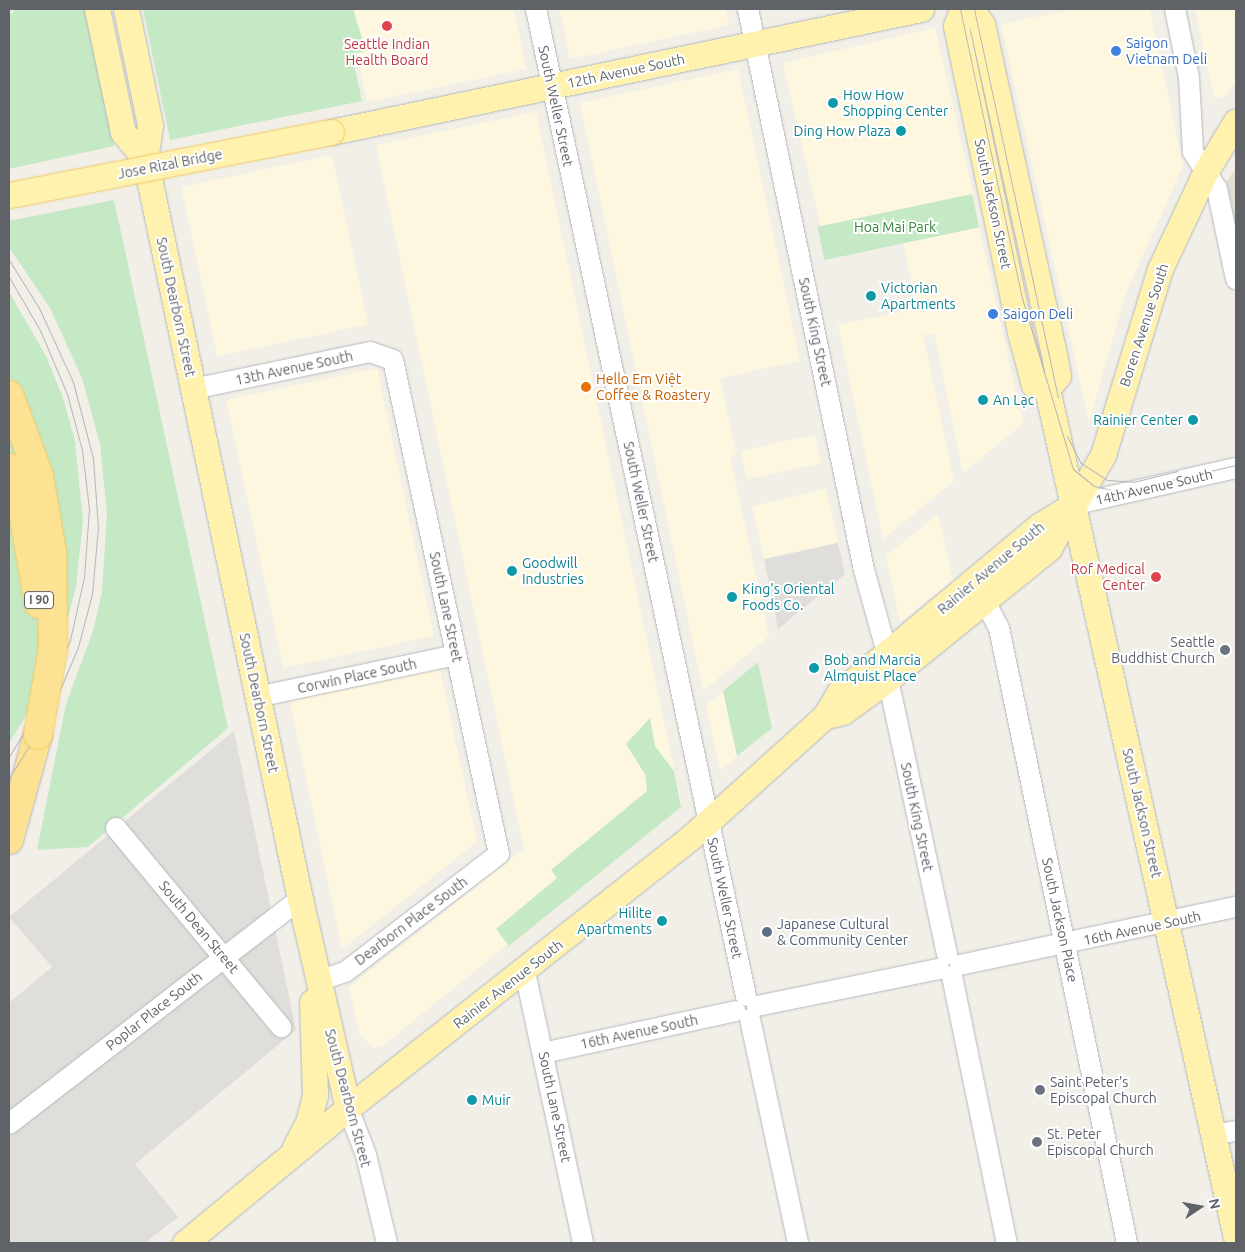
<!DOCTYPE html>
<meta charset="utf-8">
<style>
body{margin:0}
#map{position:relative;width:1245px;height:1252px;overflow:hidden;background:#f1efe8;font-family:Ubuntu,sans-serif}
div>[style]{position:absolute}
.commercial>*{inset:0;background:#fef7e0;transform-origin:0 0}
.industrial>*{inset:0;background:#e0deda}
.education>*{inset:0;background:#e1ded6}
.green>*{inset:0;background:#c5e8c5;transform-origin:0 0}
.roads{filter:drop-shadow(0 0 1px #b5b8bc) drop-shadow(0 0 1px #b5b8bc)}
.minor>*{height:20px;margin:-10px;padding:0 10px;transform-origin:10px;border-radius:10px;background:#fff}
.major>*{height:25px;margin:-12.5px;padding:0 12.5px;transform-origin:12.5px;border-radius:12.5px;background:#fff2af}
.highway>*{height:28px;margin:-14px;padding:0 14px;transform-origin:14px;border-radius:14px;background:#fde293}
.tram>*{height:1px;margin:-0.5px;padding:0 0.5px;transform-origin:0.5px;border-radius:0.5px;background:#b6b7b8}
.bridges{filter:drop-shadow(0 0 1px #f2c960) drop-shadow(0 0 1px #f2c960)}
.major-bridge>*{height:25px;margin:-12.5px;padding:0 12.5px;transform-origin:12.5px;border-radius:12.5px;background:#fff2af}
.highway-bridge>*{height:28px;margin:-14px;padding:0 14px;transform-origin:14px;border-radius:14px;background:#fde293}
.dots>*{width:14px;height:14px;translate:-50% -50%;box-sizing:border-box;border:2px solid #fff;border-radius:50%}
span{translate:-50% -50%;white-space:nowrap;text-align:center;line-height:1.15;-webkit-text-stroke:4px #fff;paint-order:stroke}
.shield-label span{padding:1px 4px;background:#fff;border:1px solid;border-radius:4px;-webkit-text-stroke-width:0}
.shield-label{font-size:12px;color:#5f6368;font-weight:700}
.shop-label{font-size:14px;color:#366cbe}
.left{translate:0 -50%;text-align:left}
.health-label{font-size:14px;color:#be3a42}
.right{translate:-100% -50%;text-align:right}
.street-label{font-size:14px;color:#5f6368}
.culture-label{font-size:14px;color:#0d838f}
.park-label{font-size:14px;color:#348238}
.food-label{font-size:14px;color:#c56008}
.worship-label{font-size:14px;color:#5b616d}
.service-label{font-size:14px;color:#4e5e75}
.frame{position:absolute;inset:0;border:10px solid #5f6368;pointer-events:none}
.north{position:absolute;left:1175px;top:1182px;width:50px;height:50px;-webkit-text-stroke:4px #fff;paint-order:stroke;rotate:78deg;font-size:14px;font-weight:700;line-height:20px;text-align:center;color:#5f6368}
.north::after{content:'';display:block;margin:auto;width:18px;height:22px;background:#5f6368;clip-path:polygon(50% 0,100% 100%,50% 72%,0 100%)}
</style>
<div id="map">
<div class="commercial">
<div style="clip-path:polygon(348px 9px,514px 9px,526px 69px,367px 102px)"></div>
<div style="clip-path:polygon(560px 9px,726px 9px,729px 25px,570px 59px)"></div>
<div style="clip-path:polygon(1073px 9px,1150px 9px,1183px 166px,1126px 293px,1089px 422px,1001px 24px)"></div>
<div style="clip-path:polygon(1195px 9px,1236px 9px,1236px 81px,1226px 96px,1214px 98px)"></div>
<div style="left:935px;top:28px;width:170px;height:156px;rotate:77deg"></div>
<div style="clip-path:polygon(738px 69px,800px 361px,720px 378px,736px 454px,730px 456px,769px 636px,703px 691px,580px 103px)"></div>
<div style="clip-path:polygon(536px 112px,681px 803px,384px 1045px,375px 1048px,360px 1036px,349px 987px,524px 849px,376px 145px)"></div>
<div style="left:332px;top:155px;width:173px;height:154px;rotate:78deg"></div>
<div style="clip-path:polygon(979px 227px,1023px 424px,963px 473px,934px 333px,923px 335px,954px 481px,883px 539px,838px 325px,917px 309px,903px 242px)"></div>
<div style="left:377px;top:368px;width:274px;height:154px;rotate:78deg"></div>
<div style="left:815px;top:435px;width:29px;height:76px;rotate:78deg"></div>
<div style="left:826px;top:489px;width:55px;height:76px;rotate:77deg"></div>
<div style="clip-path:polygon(938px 514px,953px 580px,900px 622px,886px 556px)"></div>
<div style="clip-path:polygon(440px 669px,477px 842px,342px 949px,289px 697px)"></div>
<div style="clip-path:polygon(723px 691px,737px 756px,720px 771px,706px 705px)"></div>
</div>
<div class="industrial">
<div style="clip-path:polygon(838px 543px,845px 574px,778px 629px,764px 559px)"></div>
<div style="clip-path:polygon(234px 731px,296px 1030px,135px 1164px,178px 1217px,145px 1243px,9px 1243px,9px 1003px,52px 967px,9px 917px)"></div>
</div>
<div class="education">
<div style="clip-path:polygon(1236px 169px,1236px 228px,1226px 182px)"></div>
</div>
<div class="green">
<div style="clip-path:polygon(16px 9px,85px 9px,114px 146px,9px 169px,9px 16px)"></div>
<div style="clip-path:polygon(143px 9px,353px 9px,366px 51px,352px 54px,362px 101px,170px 140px)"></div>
<div style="left:972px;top:194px;width:34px;height:158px;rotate:78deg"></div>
<div style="clip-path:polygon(114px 200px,228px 728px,88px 847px,37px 850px,66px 704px,93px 631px,102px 592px,107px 514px,100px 444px,82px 378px,50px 308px,9px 247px,9px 221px)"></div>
<div style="clip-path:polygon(9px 292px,47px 358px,63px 398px,75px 441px,83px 521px,76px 586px,62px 642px,32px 706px,9px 743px)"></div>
<div style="clip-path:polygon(758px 662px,772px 728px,737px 756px,723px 691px)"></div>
<div style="clip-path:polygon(650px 718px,655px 746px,674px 771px,681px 807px,509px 946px,496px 929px,557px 878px,551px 870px,647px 791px,645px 774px,626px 744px)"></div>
</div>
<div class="roads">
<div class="minor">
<div style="left:536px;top:9px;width:1009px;rotate:77.99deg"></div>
<div style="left:748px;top:9px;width:573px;rotate:78.32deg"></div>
<div style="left:864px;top:570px;width:86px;rotate:74.5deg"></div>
<div style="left:1175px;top:9px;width:70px;rotate:78.5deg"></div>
<div style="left:1189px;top:78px;width:74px;rotate:86.9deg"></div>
<div style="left:1193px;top:152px;width:44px;rotate:57deg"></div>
<div style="left:1217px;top:189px;width:92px;rotate:78.1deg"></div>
<div style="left:193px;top:389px;width:181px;rotate:-11.8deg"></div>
<div style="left:370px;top:352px;width:24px;rotate:19deg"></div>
<div style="left:393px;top:360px;width:505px;rotate:77.89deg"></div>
<div style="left:499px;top:854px;width:194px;rotate:142.5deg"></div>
<div style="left:345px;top:972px;width:28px;rotate:162deg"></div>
<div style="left:1072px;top:505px;width:168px;rotate:-12.7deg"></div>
<div style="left:985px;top:601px;width:30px;rotate:63deg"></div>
<div style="left:999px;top:628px;width:628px;rotate:78.24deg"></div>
<div style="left:888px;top:679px;width:282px;rotate:77.9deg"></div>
<div style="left:257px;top:697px;width:203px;rotate:-11.9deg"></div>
<div style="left:116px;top:828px;width:259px;rotate:50.3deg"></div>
<div style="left:960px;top:965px;width:282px;rotate:-11.9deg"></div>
<div style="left:525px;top:972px;width:277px;rotate:77.9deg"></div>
<div style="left:952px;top:976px;width:273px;rotate:78.4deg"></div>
<div style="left:757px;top:1006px;width:186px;rotate:-11.5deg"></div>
<div style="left:750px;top:1019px;width:229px;rotate:77.9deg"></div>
<div style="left:543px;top:1053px;width:197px;rotate:-12.3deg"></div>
<div style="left:348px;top:1108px;width:50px;rotate:69deg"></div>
<div style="left:366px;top:1155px;width:90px;rotate:76.6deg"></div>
<div style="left:9px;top:1124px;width:368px;rotate:-37.7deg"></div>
<div style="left:1213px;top:1135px;width:23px;rotate:-10deg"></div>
</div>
<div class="major">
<div style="left:97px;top:9px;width:126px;rotate:78.1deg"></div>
<div style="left:123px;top:132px;width:35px;rotate:51deg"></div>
<div style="left:126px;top:9px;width:118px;rotate:78.3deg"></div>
<div style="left:150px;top:125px;width:34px;rotate:98deg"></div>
<div style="left:145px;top:159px;width:25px;rotate:78deg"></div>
<div style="left:150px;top:183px;width:732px;rotate:78.17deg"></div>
<div style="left:300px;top:899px;width:214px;rotate:77.1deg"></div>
<div style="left:962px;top:9px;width:18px;rotate:109deg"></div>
<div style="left:956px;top:26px;width:317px;rotate:78.2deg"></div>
<div style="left:1021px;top:336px;width:51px;rotate:75.1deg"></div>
<div style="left:1034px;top:385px;width:14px;rotate:17deg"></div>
<div style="left:971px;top:9px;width:19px;rotate:54deg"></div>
<div style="left:982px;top:24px;width:343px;rotate:77.7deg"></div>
<div style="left:1055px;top:359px;width:17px;rotate:80deg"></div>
<div style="left:1058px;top:376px;width:17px;rotate:130deg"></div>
<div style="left:331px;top:132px;width:603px;rotate:-11.78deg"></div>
<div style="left:1047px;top:389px;width:869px;rotate:77.44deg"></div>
<div style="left:826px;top:716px;width:17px;rotate:-13deg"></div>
<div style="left:843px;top:712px;width:56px;rotate:-36.3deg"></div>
<div style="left:888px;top:679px;width:208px;rotate:-39.1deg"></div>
<div style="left:1049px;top:548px;width:108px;rotate:-59.9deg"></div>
<div style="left:1103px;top:455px;width:195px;rotate:-73deg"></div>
<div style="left:1160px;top:269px;width:108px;rotate:-64.9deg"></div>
<div style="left:1206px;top:171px;width:58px;rotate:-59deg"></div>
<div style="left:295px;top:1147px;width:27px;rotate:-62deg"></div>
<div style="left:308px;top:1123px;width:29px;rotate:-76deg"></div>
<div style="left:315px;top:1095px;width:93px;rotate:-91.8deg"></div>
<div style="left:185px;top:1243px;width:212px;rotate:-39.6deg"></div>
<div style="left:348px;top:1108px;width:436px;rotate:-38.3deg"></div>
<div style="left:690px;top:838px;width:182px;rotate:-42.1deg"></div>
<div style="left:825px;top:716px;width:27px;rotate:-59deg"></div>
<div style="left:839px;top:693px;width:261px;rotate:-39.9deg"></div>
<div style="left:1039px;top:526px;width:39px;rotate:-32deg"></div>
</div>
<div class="highway">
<div style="left:9px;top:840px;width:109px;rotate:-74.6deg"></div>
</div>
</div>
<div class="tram">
<div style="left:960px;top:9px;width:296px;rotate:77.9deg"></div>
<div style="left:1022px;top:298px;width:178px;rotate:73.4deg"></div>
<div style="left:1073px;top:469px;width:27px;rotate:39deg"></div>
<div style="left:1094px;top:486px;width:27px;rotate:13deg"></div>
<div style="left:1120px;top:492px;width:119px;rotate:-13.1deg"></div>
<div style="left:974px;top:9px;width:397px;rotate:77.8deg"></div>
<div style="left:9px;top:260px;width:57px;rotate:58deg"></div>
<div style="left:39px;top:308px;width:81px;rotate:65.3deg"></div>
<div style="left:73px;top:382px;width:79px;rotate:75.3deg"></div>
<div style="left:93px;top:458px;width:69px;rotate:85.9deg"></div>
<div style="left:98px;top:527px;width:67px;rotate:95.1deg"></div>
<div style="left:92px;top:594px;width:55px;rotate:104.8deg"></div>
<div style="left:78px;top:647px;width:69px;rotate:112.9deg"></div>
<div style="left:51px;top:711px;width:79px;rotate:122.1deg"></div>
<div style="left:9px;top:277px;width:61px;rotate:59.7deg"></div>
<div style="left:40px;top:330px;width:69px;rotate:67.1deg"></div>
<div style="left:67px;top:394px;width:58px;rotate:75deg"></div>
<div style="left:82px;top:450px;width:59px;rotate:83.2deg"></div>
<div style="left:89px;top:509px;width:68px;rotate:94.2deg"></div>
<div style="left:84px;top:577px;width:65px;rotate:102.5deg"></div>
<div style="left:70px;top:640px;width:51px;rotate:112deg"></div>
<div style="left:51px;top:687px;width:82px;rotate:121deg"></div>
<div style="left:1067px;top:436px;width:30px;rotate:63deg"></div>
<div style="left:1081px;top:463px;width:31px;rotate:33deg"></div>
<div style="left:1107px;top:480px;width:26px;rotate:4deg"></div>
<div style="left:1133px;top:482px;width:46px;rotate:-13.7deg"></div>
</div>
<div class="bridges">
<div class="major-bridge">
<div style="left:9px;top:195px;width:328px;rotate:-11.1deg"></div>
</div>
<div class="highway-bridge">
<div style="left:9px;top:395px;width:86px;rotate:69.7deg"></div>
<div style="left:39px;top:476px;width:78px;rotate:80.4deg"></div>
<div style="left:52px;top:553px;width:96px;rotate:89.4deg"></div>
<div style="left:53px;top:649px;width:87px;rotate:99.9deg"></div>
<div style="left:9px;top:468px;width:51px;rotate:73deg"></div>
<div style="left:24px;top:517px;width:88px;rotate:80.2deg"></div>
</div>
</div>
<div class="dots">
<div style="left:387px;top:26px;background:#e0444e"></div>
<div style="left:1116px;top:51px;background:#3f7fe0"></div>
<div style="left:833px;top:103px;background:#0f9aa8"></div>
<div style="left:901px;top:131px;background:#0f9aa8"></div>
<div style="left:871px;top:296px;background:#0f9aa8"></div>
<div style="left:993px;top:314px;background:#3f7fe0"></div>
<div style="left:586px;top:387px;background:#e8710a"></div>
<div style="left:983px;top:400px;background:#0f9aa8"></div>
<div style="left:1193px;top:420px;background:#0f9aa8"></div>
<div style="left:512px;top:571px;background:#0f9aa8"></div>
<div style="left:1156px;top:577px;background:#e0444e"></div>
<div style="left:732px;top:597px;background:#0f9aa8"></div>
<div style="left:1225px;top:650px;background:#6b7280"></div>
<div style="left:814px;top:668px;background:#0f9aa8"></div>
<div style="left:662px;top:921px;background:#0f9aa8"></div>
<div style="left:767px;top:932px;background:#5c6f8a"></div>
<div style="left:1040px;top:1090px;background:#6b7280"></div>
<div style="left:472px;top:1100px;background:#0f9aa8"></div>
<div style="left:1037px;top:1142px;background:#6b7280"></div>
</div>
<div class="shield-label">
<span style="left:39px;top:600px">I 90</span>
</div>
<div class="shop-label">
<span class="left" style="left:1126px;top:51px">Saigon<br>Vietnam Deli</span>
<span class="left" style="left:1003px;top:314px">Saigon Deli</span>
</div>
<div class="health-label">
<span style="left:387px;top:52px">Seattle Indian<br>Health Board</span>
<span class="right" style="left:1145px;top:577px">Rof Medical<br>Center</span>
</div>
<div class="street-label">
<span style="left:626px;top:71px;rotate:-12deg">12th Avenue South</span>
<span style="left:556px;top:106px;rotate:78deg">South Weller Street</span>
<span style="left:170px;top:164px;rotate:-11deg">Jose Rizal Bridge</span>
<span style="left:993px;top:204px;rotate:78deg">South Jackson Street</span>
<span style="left:176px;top:307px;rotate:78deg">South Dearborn Street</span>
<span style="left:1144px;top:325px;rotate:-72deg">Boren Avenue South</span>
<span style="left:815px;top:332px;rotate:78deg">South King Street</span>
<span style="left:294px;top:368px;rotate:-12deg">13th Avenue South</span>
<span style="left:1154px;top:487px;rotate:-13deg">14th Avenue South</span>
<span style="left:641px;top:502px;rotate:78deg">South Weller Street</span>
<span style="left:991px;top:568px;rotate:-40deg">Rainier Avenue South</span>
<span style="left:446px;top:607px;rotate:78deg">South Lane Street</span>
<span style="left:357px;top:676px;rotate:-12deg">Corwin Place South</span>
<span style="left:259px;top:703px;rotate:78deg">South Dearborn Street</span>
<span style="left:1142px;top:813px;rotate:77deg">South Jackson Street</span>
<span style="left:917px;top:817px;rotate:78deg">South King Street</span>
<span style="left:725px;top:898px;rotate:78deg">South Weller Street</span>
<span style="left:1060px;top:920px;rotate:78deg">South Jackson Place</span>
<span style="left:411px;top:921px;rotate:-37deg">Dearborn Place South</span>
<span style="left:199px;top:927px;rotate:50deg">South Dean Street</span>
<span style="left:1142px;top:928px;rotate:-12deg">16th Avenue South</span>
<span style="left:508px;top:984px;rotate:-38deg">Rainier Avenue South</span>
<span style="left:154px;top:1011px;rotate:-38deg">Poplar Place South</span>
<span style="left:639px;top:1032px;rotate:-12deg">16th Avenue South</span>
<span style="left:348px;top:1098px;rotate:75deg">South Dearborn Street</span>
<span style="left:555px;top:1107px;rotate:78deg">South Lane Street</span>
</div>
<div class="culture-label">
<span class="left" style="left:843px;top:103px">How How<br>Shopping Center</span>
<span class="right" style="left:891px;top:131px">Ding How Plaza</span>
<span class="left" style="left:881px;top:296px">Victorian<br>Apartments</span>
<span class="left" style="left:993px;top:400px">An Lạc</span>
<span class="right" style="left:1183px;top:420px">Rainier Center</span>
<span class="left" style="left:522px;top:571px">Goodwill<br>Industries</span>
<span class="left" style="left:742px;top:597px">King's Oriental<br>Foods Co.</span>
<span class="left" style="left:824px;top:668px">Bob and Marcia<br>Almquist Place</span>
<span class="right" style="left:652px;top:921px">Hilite<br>Apartments</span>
<span class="left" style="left:482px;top:1100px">Muir</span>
</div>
<div class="park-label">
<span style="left:895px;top:227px">Hoa Mai Park</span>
</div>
<div class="food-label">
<span class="left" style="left:596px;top:387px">Hello Em Việt<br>Coffee &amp; Roastery</span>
</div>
<div class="worship-label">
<span class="right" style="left:1215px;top:650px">Seattle<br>Buddhist Church</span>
<span class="left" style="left:1050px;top:1090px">Saint Peter's<br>Episcopal Church</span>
<span class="left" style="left:1047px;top:1142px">St. Peter<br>Episcopal Church</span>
</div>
<div class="service-label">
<span class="left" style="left:777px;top:932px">Japanese Cultural<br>&amp; Community Center</span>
</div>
<div class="frame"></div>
<div class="north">N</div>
</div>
